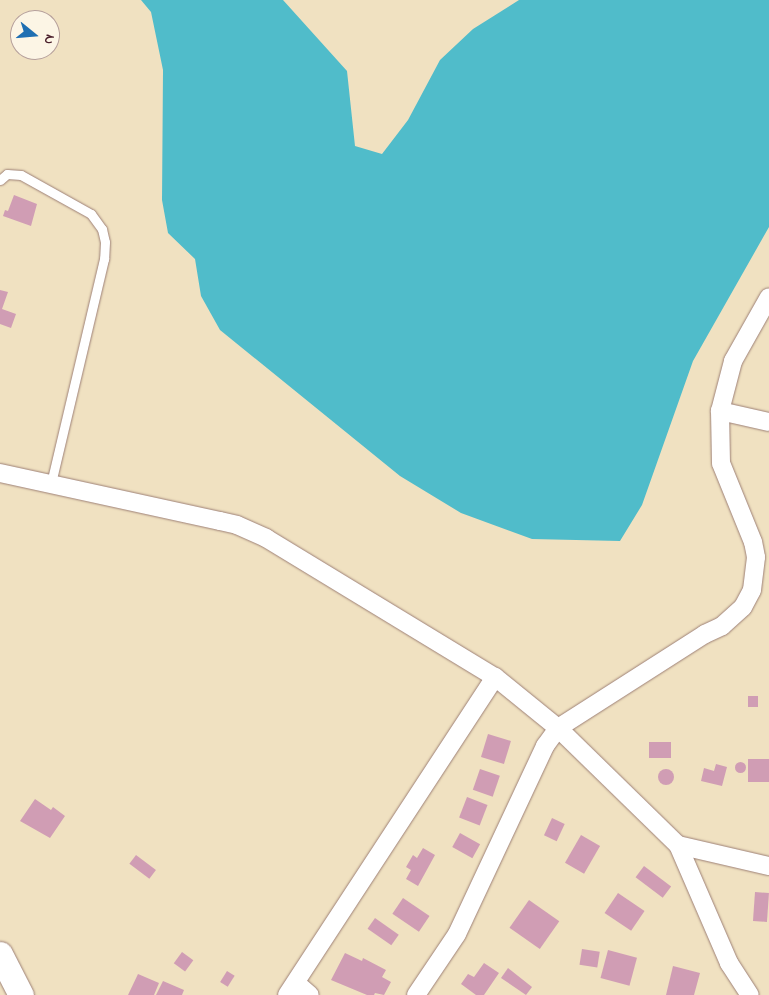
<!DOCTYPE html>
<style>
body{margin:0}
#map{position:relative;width:769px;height:995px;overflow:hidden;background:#f0e1c1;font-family:"Indie Flower",sans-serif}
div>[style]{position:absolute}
.water>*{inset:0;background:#50bcca}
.building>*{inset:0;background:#d09db4;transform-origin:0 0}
.round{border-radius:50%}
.roads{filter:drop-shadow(0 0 1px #9d8076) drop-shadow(0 0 1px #9d8076)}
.lane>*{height:9px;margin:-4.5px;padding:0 4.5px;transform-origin:4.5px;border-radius:4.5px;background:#fff}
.street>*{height:18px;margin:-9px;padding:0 9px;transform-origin:9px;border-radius:9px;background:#fff}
.secondary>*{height:25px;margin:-12.5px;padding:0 12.5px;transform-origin:12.5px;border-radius:12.5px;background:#fff}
span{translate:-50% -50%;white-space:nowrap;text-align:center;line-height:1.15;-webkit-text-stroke:4.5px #fcf5e5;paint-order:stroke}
.north{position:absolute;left:10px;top:10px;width:50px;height:50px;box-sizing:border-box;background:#fcf5e5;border:1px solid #b59f9b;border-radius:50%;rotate:107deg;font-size:14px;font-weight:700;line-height:20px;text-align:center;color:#4a1f2b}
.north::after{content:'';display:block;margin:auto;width:18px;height:22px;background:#1f6fb2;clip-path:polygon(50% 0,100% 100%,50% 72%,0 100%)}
</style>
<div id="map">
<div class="water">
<div style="clip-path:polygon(141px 0,283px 0,347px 71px,355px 146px,382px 154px,408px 120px,440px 60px,473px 29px,519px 0,769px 0,769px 227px,693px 361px,642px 505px,620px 541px,532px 539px,461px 513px,400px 476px,220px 330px,201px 296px,195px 259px,168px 233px,162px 200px,163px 70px,151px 12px)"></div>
</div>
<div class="building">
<div style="clip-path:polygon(14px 195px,37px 204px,31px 226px,3px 216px,5px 210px,8px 211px)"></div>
<div style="clip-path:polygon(0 290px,8px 292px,2px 309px,16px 314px,11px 328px,0 324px)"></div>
<div style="left:748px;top:696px;width:10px;height:11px"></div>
<div style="left:488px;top:734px;width:24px;height:24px;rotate:17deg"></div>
<div style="left:649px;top:742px;width:22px;height:16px"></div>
<div style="left:769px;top:759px;width:23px;height:21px;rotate:90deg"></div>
<div class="round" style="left:734.5px;top:761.5px;width:11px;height:11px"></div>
<div style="clip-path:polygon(716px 764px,727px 767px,722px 786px,701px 781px,704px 768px,714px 771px)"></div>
<div class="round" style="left:658px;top:769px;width:16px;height:16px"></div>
<div style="left:480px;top:769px;width:21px;height:22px;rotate:19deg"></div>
<div style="left:467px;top:797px;width:22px;height:22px;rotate:21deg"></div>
<div style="clip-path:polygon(35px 799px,51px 810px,53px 807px,65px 816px,50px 838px,20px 821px)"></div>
<div style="left:552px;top:818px;width:14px;height:19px;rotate:25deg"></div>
<div style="left:460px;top:833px;width:23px;height:16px;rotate:29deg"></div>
<div style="left:581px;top:835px;width:22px;height:32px;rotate:30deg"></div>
<div style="clip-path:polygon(423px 848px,435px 855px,418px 886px,406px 879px,411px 870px,406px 867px,413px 855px,417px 858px)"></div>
<div style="left:136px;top:855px;width:25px;height:11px;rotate:37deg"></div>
<div style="left:644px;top:866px;width:34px;height:14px;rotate:37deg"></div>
<div style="left:755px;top:892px;width:14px;height:29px;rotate:4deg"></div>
<div style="left:618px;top:893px;width:32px;height:24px;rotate:34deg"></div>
<div style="left:403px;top:898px;width:32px;height:19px;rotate:34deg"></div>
<div style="left:529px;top:900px;width:37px;height:34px;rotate:35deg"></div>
<div style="left:375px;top:918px;width:29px;height:13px;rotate:35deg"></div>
<div style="left:582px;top:949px;width:18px;height:16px;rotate:9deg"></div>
<div style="left:608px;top:950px;width:30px;height:29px;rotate:15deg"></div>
<div style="left:182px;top:952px;width:14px;height:14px;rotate:36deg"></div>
<div style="clip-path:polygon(345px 953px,362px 961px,363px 958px,386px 970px,382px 977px,391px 982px,384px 995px,375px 993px,374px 995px,367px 995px,331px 980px)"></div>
<div style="clip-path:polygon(484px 963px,499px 973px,484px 995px,476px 995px,461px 984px,468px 974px,474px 977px)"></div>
<div style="clip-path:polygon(673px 966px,700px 973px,694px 995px,666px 995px)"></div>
<div style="clip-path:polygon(508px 968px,532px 987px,526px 995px,501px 978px)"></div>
<div style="left:227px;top:971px;width:9px;height:13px;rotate:32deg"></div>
<div style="clip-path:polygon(138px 974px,159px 983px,154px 995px,128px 995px)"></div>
<div style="clip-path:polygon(163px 981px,184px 990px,182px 995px,156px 995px)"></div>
</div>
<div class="roads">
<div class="lane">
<div style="left:0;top:180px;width:9px;rotate:-41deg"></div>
<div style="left:7px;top:174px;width:14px;rotate:4deg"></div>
<div style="left:21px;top:175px;width:80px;rotate:29.1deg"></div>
<div style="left:91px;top:214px;width:19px;rotate:54deg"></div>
<div style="left:102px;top:229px;width:13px;rotate:77deg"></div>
<div style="left:105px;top:242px;width:17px;rotate:93deg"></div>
<div style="left:104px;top:259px;width:230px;rotate:103.3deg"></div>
</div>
<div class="street">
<div style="left:720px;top:411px;width:50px;rotate:12.7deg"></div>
<div style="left:0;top:473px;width:225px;rotate:12.3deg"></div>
<div style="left:220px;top:521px;width:17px;rotate:13deg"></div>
<div style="left:237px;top:525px;width:32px;rotate:24deg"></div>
<div style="left:266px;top:538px;width:268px;rotate:31.3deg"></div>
<div style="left:495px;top:677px;width:81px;rotate:39deg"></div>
<div style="left:558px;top:728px;width:168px;rotate:44.3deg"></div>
<div style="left:678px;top:845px;width:93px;rotate:13deg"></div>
<div style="left:678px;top:845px;width:129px;rotate:66.6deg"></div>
<div style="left:729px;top:963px;width:38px;rotate:57deg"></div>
<div style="left:296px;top:983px;width:18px;rotate:41deg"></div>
<div style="left:287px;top:995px;width:380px;rotate:-56.8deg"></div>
<div style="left:416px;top:995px;width:73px;rotate:-56.1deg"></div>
<div style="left:457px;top:934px;width:208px;rotate:-64.9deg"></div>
<div style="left:545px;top:746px;width:22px;rotate:-54deg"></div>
<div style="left:558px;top:728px;width:174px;rotate:-32.6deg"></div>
<div style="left:705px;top:634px;width:19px;rotate:-25deg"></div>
<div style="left:722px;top:626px;width:28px;rotate:-42deg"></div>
<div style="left:743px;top:607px;width:19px;rotate:-62deg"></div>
<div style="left:752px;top:590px;width:33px;rotate:-83deg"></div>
<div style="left:756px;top:557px;width:15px;rotate:-101deg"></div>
<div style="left:753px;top:542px;width:85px;rotate:-112.1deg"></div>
<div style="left:721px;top:463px;width:52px;rotate:-91.1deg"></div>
<div style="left:720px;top:411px;width:52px;rotate:-75.4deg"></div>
<div style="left:733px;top:361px;width:73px;rotate:-60.6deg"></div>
</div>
<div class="secondary">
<div style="left:0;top:954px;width:46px;rotate:62.9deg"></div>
</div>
</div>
<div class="north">N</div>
</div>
